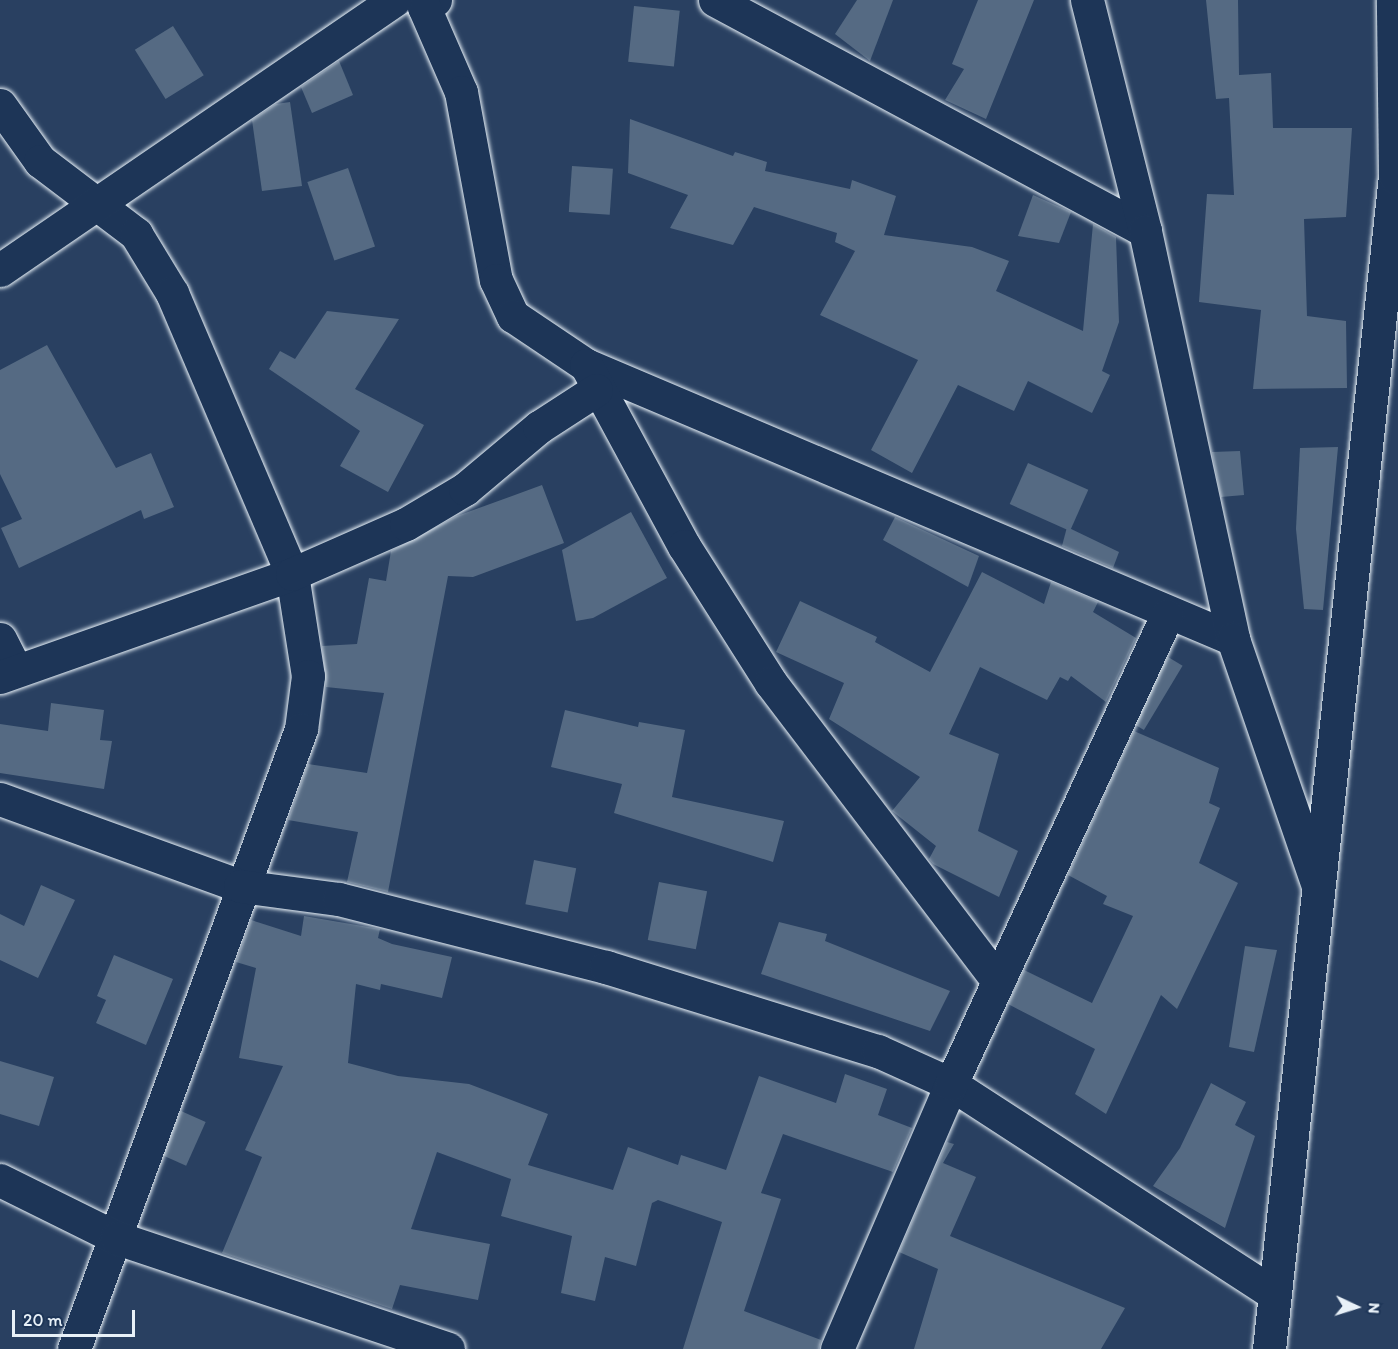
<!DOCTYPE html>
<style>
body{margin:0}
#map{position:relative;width:1398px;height:1349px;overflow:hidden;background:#294061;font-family:Itim,sans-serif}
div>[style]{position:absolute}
.building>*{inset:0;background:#556a83;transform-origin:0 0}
.roads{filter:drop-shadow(0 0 2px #e8f1f8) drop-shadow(0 0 2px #e8f1f8)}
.street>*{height:33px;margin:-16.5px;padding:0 16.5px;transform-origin:16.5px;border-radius:16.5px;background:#1d3557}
span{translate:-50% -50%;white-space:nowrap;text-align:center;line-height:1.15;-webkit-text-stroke:6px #1d3557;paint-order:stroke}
.north{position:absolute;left:1326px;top:1277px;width:60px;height:60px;-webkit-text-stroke:4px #1d3557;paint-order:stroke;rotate:94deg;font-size:16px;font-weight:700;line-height:24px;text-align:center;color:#e8f1f8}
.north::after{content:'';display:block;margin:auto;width:21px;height:27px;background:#e8f1f8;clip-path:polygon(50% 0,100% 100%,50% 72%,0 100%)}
.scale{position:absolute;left:12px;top:1310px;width:123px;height:27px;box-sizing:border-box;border:3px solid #e8f1f8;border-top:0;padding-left:8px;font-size:18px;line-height:21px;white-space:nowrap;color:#e8f1f8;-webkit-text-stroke:4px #1d3557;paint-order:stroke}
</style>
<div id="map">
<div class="building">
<div style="clip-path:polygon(857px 0,893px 0,870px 61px,835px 34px)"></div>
<div style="clip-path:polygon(978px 0,1034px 0,986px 119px,945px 100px,964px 69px,952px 64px)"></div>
<div style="clip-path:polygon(1206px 0,1238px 0,1239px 75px,1271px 73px,1273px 128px,1352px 128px,1346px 217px,1304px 219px,1307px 316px,1346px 321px,1347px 388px,1253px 389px,1261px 310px,1199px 302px,1207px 194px,1234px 195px,1229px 98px,1216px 99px)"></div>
<div style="left:634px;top:6px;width:46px;height:56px;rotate:6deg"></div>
<div style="left:173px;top:26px;width:58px;height:45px;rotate:58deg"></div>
<div style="clip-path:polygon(339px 61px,353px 95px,312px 113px,301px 87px)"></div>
<div style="clip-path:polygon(290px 102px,302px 186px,262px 191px,252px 120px,276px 104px)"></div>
<div style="clip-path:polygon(630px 119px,733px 156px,735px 152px,767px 162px,765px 171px,850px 189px,852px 180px,896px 196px,884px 235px,972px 247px,1009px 261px,996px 291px,1083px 331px,1093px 224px,1116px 237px,1119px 322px,1102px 371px,1110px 375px,1092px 413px,1028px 381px,1014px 411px,958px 385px,912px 473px,871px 450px,918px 360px,820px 315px,855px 251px,835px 242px,837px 233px,754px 207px,733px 245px,670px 228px,688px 195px,628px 173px)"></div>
<div style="left:572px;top:166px;width:41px;height:46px;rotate:4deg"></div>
<div style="left:348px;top:168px;width:83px;height:43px;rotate:71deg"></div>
<div style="clip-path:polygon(1033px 195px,1071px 212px,1059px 243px,1018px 236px)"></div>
<div style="clip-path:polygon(327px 311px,399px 319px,355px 389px,424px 425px,388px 492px,340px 466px,360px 431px,269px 369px,280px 351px,295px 359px)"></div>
<div style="clip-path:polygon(47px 345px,116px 468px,151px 453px,174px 507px,144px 519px,141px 510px,19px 568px,1px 528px,22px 519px,0 474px,0 370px)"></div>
<div style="clip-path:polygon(1338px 447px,1323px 610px,1304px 609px,1296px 529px,1300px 448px)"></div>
<div style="clip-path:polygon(1240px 451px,1244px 495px,1221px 497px,1212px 452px)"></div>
<div style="left:1028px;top:463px;width:66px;height:45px;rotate:24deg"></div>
<div style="clip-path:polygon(542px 485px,564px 543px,473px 577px,448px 576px,388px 892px,347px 882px,358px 832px,288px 820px,308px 764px,367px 773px,384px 693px,326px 687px,322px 646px,357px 644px,369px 578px,386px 581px,391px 551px,457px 516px)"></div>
<div style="clip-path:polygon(631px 512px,667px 578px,593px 618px,576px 621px,562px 550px)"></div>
<div style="clip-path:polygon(895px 517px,979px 556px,968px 587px,883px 540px)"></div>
<div style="clip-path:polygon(1067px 527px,1119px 552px,1113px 568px,1062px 546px)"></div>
<div style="clip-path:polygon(982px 572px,1044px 604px,1051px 582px,1098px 602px,1093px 612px,1136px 638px,1106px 702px,1071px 676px,1068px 681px,1060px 677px,1047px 700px,980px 667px,949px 734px,999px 754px,978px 831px,1018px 851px,999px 897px,933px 864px,929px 859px,936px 846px,892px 811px,920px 777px,829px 719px,844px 683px,776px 652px,800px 601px,877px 637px,875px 642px,930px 672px)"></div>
<div style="left:1168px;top:657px;width:17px;height:75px;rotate:31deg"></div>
<div style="clip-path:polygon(51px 703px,104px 710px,100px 740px,112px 741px,104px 789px,0 773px,0 724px,48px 731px)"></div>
<div style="clip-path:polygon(565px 710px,638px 727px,639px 722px,685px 730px,672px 797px,784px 821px,773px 862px,614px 813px,622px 784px,551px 767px)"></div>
<div style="clip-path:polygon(1134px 731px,1219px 768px,1209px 803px,1220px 808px,1199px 863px,1238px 883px,1177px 1009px,1161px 995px,1106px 1114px,1075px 1094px,1095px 1049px,1008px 1004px,1024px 970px,1092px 1003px,1133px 916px,1103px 904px,1107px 896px,1068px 875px)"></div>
<div style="left:534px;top:860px;width:43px;height:45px;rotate:11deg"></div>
<div style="left:659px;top:882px;width:49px;height:59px;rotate:11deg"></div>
<div style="clip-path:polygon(41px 885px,75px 900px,38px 978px,0 960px,0 914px,24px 926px)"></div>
<div style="clip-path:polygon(304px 916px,380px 929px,378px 938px,392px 944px,452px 957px,442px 998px,381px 984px,380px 990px,356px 984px,348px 1063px,398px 1076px,469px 1084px,548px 1114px,528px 1165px,613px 1190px,628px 1147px,678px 1165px,681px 1155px,726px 1170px,759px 1076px,836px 1103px,845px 1074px,887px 1089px,878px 1115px,912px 1128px,893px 1172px,783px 1134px,761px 1193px,781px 1199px,744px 1311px,821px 1340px,819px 1349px,683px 1349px,722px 1222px,658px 1200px,652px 1203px,636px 1266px,605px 1257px,595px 1301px,561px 1293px,572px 1236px,501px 1216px,511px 1179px,437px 1152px,411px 1229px,490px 1244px,478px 1300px,400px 1285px,392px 1309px,222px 1253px,262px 1157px,245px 1150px,283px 1066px,239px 1058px,256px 968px,236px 962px,251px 920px,301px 936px)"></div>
<div style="clip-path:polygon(779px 922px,827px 934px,825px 941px,950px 991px,930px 1031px,761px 974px)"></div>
<div style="clip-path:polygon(1245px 946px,1277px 950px,1254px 1052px,1229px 1047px)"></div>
<div style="clip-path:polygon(114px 955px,173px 979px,146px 1045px,96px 1023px,106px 1000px,97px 996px)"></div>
<div style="clip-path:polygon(0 1061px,54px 1077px,39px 1126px,0 1114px)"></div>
<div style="clip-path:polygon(1211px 1083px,1246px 1102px,1235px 1125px,1255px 1136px,1225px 1228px,1153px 1186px,1180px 1148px)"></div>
<div style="left:181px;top:1111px;width:27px;height:48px;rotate:24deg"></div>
<div style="clip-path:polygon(947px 1142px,954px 1144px,943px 1163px,976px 1177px,950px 1236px,1125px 1308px,1101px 1349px,914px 1349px,938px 1269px,899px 1252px)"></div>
</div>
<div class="roads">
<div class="street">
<div style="left:435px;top:0;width:13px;rotate:148deg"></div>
<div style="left:424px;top:7px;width:93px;rotate:66.5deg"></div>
<div style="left:461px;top:92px;width:191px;rotate:79.5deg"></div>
<div style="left:496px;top:280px;width:40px;rotate:65deg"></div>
<div style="left:513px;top:316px;width:88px;rotate:33.9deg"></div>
<div style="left:586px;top:365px;width:703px;rotate:22.95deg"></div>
<div style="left:715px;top:0;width:488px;rotate:28.2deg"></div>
<div style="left:1087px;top:0;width:238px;rotate:75.9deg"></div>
<div style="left:1145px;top:231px;width:417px;rotate:77.8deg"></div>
<div style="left:1233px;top:639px;width:258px;rotate:71deg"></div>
<div style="left:0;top:105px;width:69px;rotate:54.5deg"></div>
<div style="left:40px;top:161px;width:121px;rotate:37.2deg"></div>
<div style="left:136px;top:234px;width:69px;rotate:58.6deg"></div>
<div style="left:172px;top:293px;width:306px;rotate:66.9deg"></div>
<div style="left:292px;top:574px;width:103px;rotate:81.1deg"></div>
<div style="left:308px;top:676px;width:53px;rotate:97.5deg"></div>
<div style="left:301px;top:729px;width:660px;rotate:110.11deg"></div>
<div style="left:0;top:270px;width:478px;rotate:-34.4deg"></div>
<div style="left:586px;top:365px;width:206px;rotate:61.6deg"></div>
<div style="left:684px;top:546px;width:162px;rotate:57.6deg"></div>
<div style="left:771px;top:683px;width:375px;rotate:52.7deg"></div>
<div style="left:0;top:639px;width:35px;rotate:63deg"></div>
<div style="left:0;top:677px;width:310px;rotate:-19.4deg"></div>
<div style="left:292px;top:574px;width:124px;rotate:-23.7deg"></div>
<div style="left:406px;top:524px;width:69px;rotate:-30.7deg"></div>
<div style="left:465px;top:489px;width:97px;rotate:-40deg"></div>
<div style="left:539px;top:427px;width:68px;rotate:-33deg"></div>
<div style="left:0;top:799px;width:255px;rotate:19.9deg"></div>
<div style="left:240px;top:886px;width:100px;rotate:7.5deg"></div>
<div style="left:339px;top:899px;width:276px;rotate:14.3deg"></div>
<div style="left:606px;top:967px;width:285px;rotate:17.2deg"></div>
<div style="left:878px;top:1051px;width:80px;rotate:24.3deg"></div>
<div style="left:951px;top:1084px;width:385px;rotate:33deg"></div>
<div style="left:0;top:1180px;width:131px;rotate:26.4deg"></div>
<div style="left:117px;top:1238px;width:349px;rotate:18.5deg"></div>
<div style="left:837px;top:1349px;width:288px;rotate:-66.7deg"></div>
<div style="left:951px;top:1084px;width:516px;rotate:-65.27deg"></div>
<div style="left:1269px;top:1349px;width:1180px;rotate:-83.87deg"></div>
<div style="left:1395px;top:176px;width:176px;rotate:-90.7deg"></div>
</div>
</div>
<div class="north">N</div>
<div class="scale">20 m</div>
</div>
